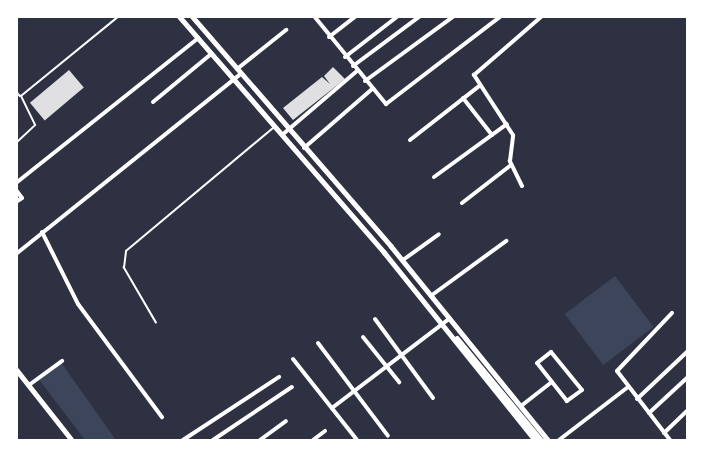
<!DOCTYPE html>
<style>
body{margin:0}
#map{position:relative;width:704px;height:457px;overflow:hidden;background:#2d3142;font-family:"Titillium Web",sans-serif}
div>[style]{position:absolute}
.green>*{inset:0;background:#3c4559;transform-origin:0 0}
.building>*{inset:0;background:#e0e0e3;transform-origin:0 0}
.service>*{height:1.5px;margin:-0.75px;padding:0 0.75px;transform-origin:0.75px;border-radius:0.75px;background:#fff}
.minor>*{height:4px;margin:-2px;padding:0 2px;transform-origin:2px;border-radius:2px;background:#fff}
.tertiary>*{height:4.5px;margin:-2.25px;padding:0 2.25px;transform-origin:2.25px;border-radius:2.25px;background:#fff}
span{translate:-50% -50%;white-space:nowrap;text-align:center;line-height:1.15;-webkit-text-stroke:5px #fff;paint-order:stroke}
.frame{position:absolute;inset:0;border:18px solid #fff;pointer-events:none}
</style>
<div id="map">
<div class="green">
<div style="left:615px;top:276px;width:64px;height:63px;rotate:53deg"></div>
<div style="clip-path:polygon(60px 361px,116px 440px,85px 440px,37px 377px)"></div>
</div>
<div class="building">
<div style="clip-path:polygon(333px 67px,345px 79px,293px 120px,283px 108px,322px 77px,330px 84px,324px 76px)"></div>
<div style="left:69px;top:70px;width:23px;height:51px;rotate:50deg"></div>
</div>
<div class="service">
<div style="left:16px;top:91px;width:6px;rotate:51deg"></div>
<div style="left:16px;top:143px;width:26px;rotate:-43deg"></div>
<div style="left:35px;top:125px;width:32px;rotate:-116deg"></div>
<div style="left:21px;top:96px;width:127px;rotate:-39.2deg"></div>
<div style="left:156px;top:323px;width:64px;rotate:-120.2deg"></div>
<div style="left:124px;top:268px;width:17px;rotate:-83deg"></div>
<div style="left:126px;top:251px;width:192px;rotate:-39.9deg"></div>
</div>
<div class="minor">
<div style="left:314px;top:16px;width:114px;rotate:50.7deg"></div>
<div style="left:386px;top:104px;width:145px;rotate:-37.4deg"></div>
<div style="left:329px;top:37px;width:34px;rotate:-38deg"></div>
<div style="left:345px;top:57px;width:67px;rotate:-37.7deg"></div>
<div style="left:353px;top:66px;width:84px;rotate:-36.7deg"></div>
<div style="left:237px;top:69px;width:63px;rotate:-38.5deg"></div>
<div style="left:365px;top:81px;width:110px;rotate:-36.1deg"></div>
<div style="left:463px;top:98px;width:47px;rotate:51.9deg"></div>
<div style="left:153px;top:102px;width:75px;rotate:-39.6deg"></div>
<div style="left:282px;top:135px;width:99px;rotate:-40.5deg"></div>
<div style="left:410px;top:140px;width:88px;rotate:-38deg"></div>
<div style="left:304px;top:148px;width:89px;rotate:-40.9deg"></div>
<div style="left:434px;top:177px;width:90px;rotate:-36deg"></div>
<div style="left:16px;top:183px;width:233px;rotate:-38.5deg"></div>
<div style="left:522px;top:186px;width:28px;rotate:-116deg"></div>
<div style="left:510px;top:161px;width:26px;rotate:-83deg"></div>
<div style="left:513px;top:135px;width:72px;rotate:-123deg"></div>
<div style="left:474px;top:75px;width:90px;rotate:-40.9deg"></div>
<div style="left:16px;top:190px;width:10px;rotate:53deg"></div>
<div style="left:22px;top:198px;width:7px;rotate:146deg"></div>
<div style="left:462px;top:203px;width:62px;rotate:-37.8deg"></div>
<div style="left:42px;top:232px;width:80px;rotate:63.4deg"></div>
<div style="left:78px;top:304px;width:141px;rotate:53.4deg"></div>
<div style="left:16px;top:254px;width:288px;rotate:-38.7deg"></div>
<div style="left:403px;top:260px;width:44px;rotate:-35.8deg"></div>
<div style="left:432px;top:295px;width:92px;rotate:-36.1deg"></div>
<div style="left:375px;top:319px;width:98px;rotate:53.7deg"></div>
<div style="left:363px;top:337px;width:58px;rotate:51.3deg"></div>
<div style="left:318px;top:343px;width:116px;rotate:53deg"></div>
<div style="left:551px;top:352px;width:49px;rotate:50.8deg"></div>
<div style="left:582px;top:390px;width:19px;rotate:144deg"></div>
<div style="left:567px;top:401px;width:48px;rotate:-128.3deg"></div>
<div style="left:537px;top:363px;width:18px;rotate:-38deg"></div>
<div style="left:293px;top:359px;width:103px;rotate:51.7deg"></div>
<div style="left:29px;top:385px;width:41px;rotate:-36deg"></div>
<div style="left:637px;top:399px;width:70px;rotate:-43.3deg"></div>
<div style="left:521px;top:406px;width:39px;rotate:-38deg"></div>
<div style="left:332px;top:408px;width:148px;rotate:-37.3deg"></div>
<div style="left:649px;top:413px;width:53px;rotate:-42.7deg"></div>
<div style="left:664px;top:433px;width:33px;rotate:-44deg"></div>
<div style="left:183px;top:440px;width:115px;rotate:-33.3deg"></div>
<div style="left:213px;top:440px;width:95px;rotate:-33.9deg"></div>
<div style="left:260px;top:440px;width:32px;rotate:-36deg"></div>
<div style="left:313px;top:440px;width:15px;rotate:-37deg"></div>
<div style="left:559px;top:440px;width:87px;rotate:-37.5deg"></div>
<div style="left:670px;top:440px;width:87px;rotate:-127.5deg"></div>
<div style="left:617px;top:371px;width:80px;rotate:-46.5deg"></div>
</div>
<div class="tertiary">
<div style="left:179px;top:16px;width:313px;rotate:49deg"></div>
<div style="left:384px;top:252px;width:241px;rotate:51.2deg"></div>
<div style="left:192px;top:16px;width:304px;rotate:49.1deg"></div>
<div style="left:391px;top:246px;width:250px;rotate:51deg"></div>
<div style="left:457px;top:338px;width:132px;rotate:50.5deg"></div>
<div style="left:16px;top:369px;width:90px;rotate:51.7deg"></div>
</div>
<div class="frame"></div>
</div>
